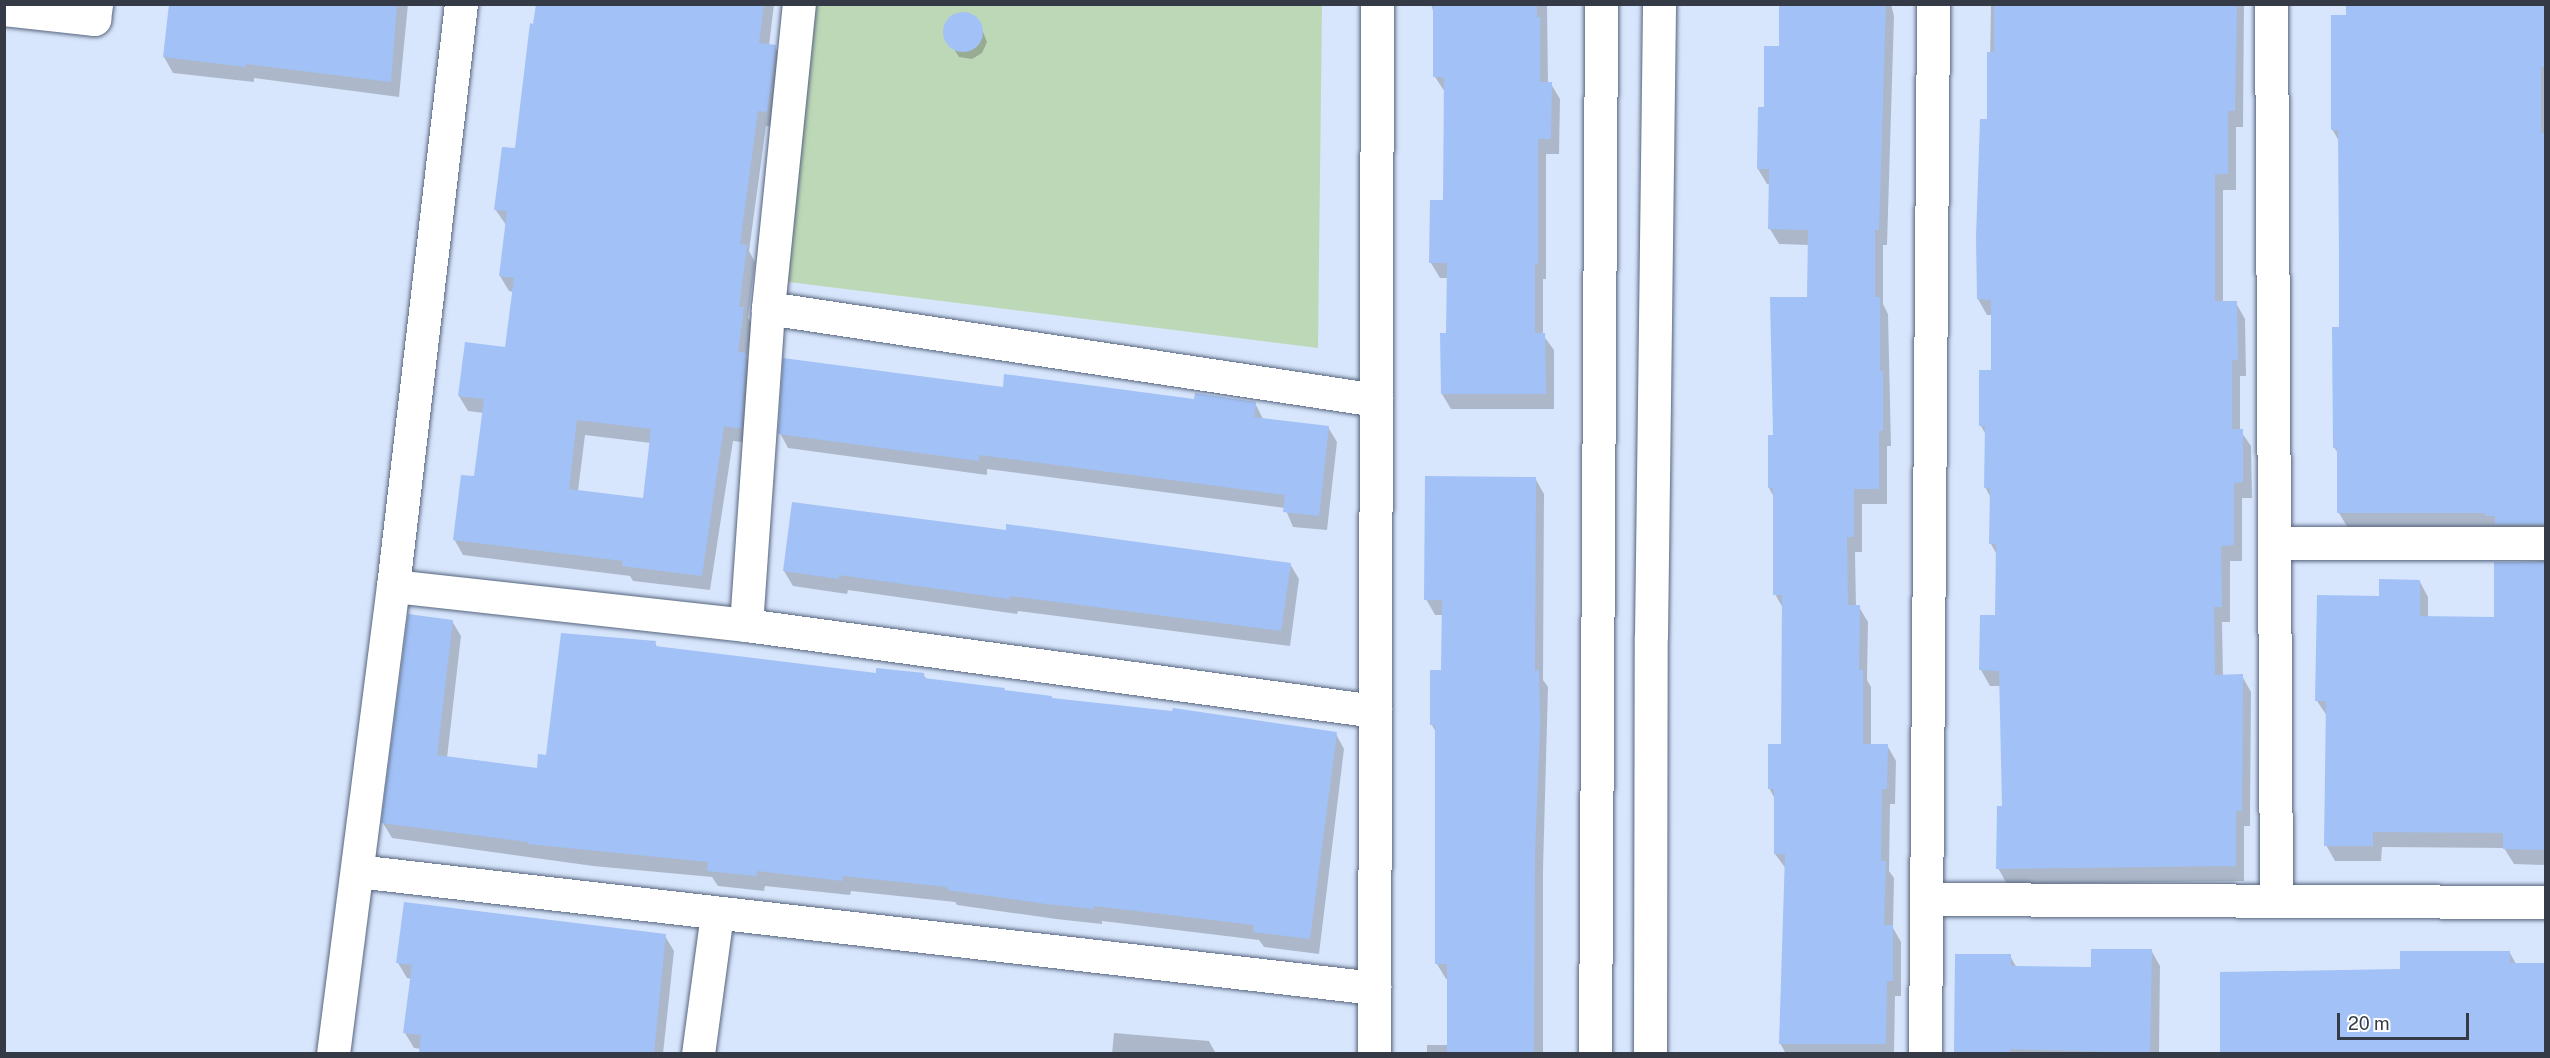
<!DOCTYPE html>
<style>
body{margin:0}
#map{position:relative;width:2550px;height:1058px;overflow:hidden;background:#d8e6fd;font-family:"Public Sans",sans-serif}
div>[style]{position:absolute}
.green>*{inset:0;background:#bdd8b7}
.shadow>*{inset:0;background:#0003}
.building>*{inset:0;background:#a2c1f6}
.round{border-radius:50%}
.roads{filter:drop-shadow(0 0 2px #56657d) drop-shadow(0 0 2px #56657d)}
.minor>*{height:33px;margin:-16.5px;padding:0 16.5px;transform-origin:16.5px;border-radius:16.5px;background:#fff}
span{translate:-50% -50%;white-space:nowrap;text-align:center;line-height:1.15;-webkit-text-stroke:4.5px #fff;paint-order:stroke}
.frame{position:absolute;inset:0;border:6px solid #343b46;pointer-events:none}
.scale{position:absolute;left:2337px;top:1013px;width:132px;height:27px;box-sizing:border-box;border:3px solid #343b46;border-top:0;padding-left:8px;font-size:18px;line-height:21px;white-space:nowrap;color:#343b46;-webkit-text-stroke:4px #fff;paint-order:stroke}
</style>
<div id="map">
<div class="green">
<div style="clip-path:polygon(814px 5px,1322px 5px,1318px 348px,781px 281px)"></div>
</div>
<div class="shadow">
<div style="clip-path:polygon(171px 4px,408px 4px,399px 97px,254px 78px,254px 82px,173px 73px,164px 57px)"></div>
<div style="clip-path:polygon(evenodd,537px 4px,774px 4px,769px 46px,775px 47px,784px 62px,775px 127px,766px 126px,749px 251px,755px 262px,748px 318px,752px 324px,747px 358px,754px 370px,749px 443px,733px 441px,710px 590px,633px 581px,630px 576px,463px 555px,454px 539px,476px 478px,484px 413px,468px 411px,459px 396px,506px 348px,513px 292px,509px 291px,500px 276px,506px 225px,495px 209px,516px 150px,537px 4px,585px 435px,651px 443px,644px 500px,578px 491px,585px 435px)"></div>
<div style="clip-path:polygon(1431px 4px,1547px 4px,1548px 84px,1551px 84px,1560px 99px,1559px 154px,1546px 154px,1546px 279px,1543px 279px,1543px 335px,1554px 350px,1554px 409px,1451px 409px,1442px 394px,1448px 334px,1449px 278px,1440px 278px,1431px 263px,1431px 201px,1445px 201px,1445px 92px,1435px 77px,1435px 18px)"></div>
<div style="clip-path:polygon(1781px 4px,1891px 4px,1894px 16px,1887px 245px,1883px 245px,1883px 304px,1888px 314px,1891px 446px,1887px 446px,1887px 504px,1862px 504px,1862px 552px,1855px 552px,1856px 607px,1859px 607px,1868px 622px,1867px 680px,1871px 687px,1871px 745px,1887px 745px,1896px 761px,1895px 804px,1890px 804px,1889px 871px,1894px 878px,1893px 928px,1901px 942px,1901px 996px,1895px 996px,1894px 1054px,1786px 1054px,1780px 1043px,1786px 869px,1775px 854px,1775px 799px,1769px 788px,1782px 745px,1784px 610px,1775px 594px,1774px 497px,1769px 488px,1775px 436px,1809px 299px,1809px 245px,1779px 244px,1770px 229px,1770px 184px,1767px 184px,1758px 169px,1781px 48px)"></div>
<div style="clip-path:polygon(1991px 4px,2244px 4px,2243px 127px,2236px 127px,2236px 190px,2223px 190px,2223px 303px,2236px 303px,2245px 319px,2246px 376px,2240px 376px,2240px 430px,2251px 446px,2252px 498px,2242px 498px,2242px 561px,2230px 561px,2230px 622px,2222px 622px,2223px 676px,2242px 676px,2251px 692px,2250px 826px,2244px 826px,2244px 881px,2007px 884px,1998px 868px,2003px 807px,2001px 686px,1990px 686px,1981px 670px,1981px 617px,1997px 617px,1997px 555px,1991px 544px,1991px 498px,1985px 487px,1986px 435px,1981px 426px,1992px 372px,1993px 315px,1987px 315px,1978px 299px,1989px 121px)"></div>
<div style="clip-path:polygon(2546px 4px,2546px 541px,2348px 528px,2339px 513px,2339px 455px,2334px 447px,2341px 328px,2339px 141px,2332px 129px)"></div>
<div style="clip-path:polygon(964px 13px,975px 17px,979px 22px,987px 42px,982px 53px,972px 59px,959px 57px,944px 33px,945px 27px,952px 17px)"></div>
<div style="clip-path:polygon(1004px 389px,1255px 403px,1263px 419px,1328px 427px,1337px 442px,1327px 530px,1293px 527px,1285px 508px,987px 469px,987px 475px,788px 448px,780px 433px)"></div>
<div style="clip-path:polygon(1535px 478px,1544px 494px,1543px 680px,1548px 687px,1543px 870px,1543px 1054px,1427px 1054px,1427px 1045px,1448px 1045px,1448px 979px,1446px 979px,1437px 964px,1437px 734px,1432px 725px,1432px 671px,1442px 671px,1443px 615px,1435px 615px,1426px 599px)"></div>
<div style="clip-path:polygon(1007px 532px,1290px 564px,1299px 579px,1290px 646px,1018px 611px,1017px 614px,848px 590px,847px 594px,793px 586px,784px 571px)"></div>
<div style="clip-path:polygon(2546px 561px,2546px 865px,2514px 864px,2504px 848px,2382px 847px,2381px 861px,2335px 861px,2326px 845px,2327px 716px,2317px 701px,2380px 597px,2420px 582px,2428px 597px,2428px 618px,2495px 619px,2496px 563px)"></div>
<div style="clip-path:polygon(452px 621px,461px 636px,447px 758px,538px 769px,655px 643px,657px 647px,877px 675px,923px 674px,927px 680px,1004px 689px,1006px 692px,1053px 700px,1336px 734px,1344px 749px,1319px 954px,1264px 947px,1259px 940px,1102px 921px,1102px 924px,1056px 919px,957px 905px,955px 902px,851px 891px,850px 895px,765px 886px,764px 891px,718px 886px,712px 877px,593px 866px,392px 838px,383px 823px)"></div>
<div style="clip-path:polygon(665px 936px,674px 951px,663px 1054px,420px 1054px,421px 1049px,414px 1048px,405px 1033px,412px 979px,407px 978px,398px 963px)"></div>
<div style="clip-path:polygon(2151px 950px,2160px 966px,2159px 1054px,1957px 1054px,1956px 955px,2010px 956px,2017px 968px,2093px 968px)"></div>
<div style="clip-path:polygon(2510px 953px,2516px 964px,2546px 964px,2546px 1054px,2221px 1054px,2222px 973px,2401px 970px)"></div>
<div style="clip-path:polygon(1114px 1033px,1209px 1041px,1216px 1054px,1112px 1054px)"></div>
</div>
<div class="building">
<div style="clip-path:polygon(169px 4px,397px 4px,391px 82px,246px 64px,246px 67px,163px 57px)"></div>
<div style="clip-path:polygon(evenodd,536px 4px,764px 4px,759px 43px,776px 45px,767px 112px,758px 111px,740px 244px,747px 245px,739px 307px,744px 307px,738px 352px,746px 353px,741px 429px,724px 426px,702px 576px,622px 566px,623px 561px,453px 540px,461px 475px,474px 476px,484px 399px,458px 396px,465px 342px,505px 347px,514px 278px,499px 276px,507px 211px,494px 210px,502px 147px,515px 148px,530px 23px,533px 24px,536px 4px,577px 420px,651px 429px,643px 498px,569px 489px,577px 420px)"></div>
<div style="clip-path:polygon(1433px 4px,1537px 4px,1537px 17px,1540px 17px,1540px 82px,1552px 82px,1551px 139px,1538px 139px,1538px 264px,1535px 264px,1535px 333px,1545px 333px,1546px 394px,1441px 394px,1440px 333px,1446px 333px,1447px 263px,1429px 263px,1430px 200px,1443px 200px,1444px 77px,1433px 77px)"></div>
<div style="clip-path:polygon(1779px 4px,1886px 4px,1879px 230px,1875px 230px,1875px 297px,1880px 297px,1880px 371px,1883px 371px,1883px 431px,1879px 431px,1879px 489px,1854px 489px,1854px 537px,1847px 537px,1848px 605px,1860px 605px,1859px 670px,1863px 670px,1863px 744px,1888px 744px,1887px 789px,1882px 789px,1881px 861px,1886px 861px,1884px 925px,1893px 925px,1893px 981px,1887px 981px,1886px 1044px,1779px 1044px,1785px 854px,1774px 854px,1774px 789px,1768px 789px,1768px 744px,1781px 744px,1782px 595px,1773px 595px,1773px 488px,1768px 488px,1768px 435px,1773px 435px,1770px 297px,1807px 297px,1808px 230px,1768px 229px,1769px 169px,1757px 169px,1758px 107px,1764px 107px,1764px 46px,1779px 46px)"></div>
<div style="clip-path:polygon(1994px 4px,2237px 4px,2235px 111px,2228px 111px,2228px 174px,2215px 174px,2215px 301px,2237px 301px,2238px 360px,2232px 360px,2232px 429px,2243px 429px,2243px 482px,2234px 483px,2234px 545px,2221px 546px,2222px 607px,2214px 607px,2215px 675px,2243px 674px,2242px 811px,2236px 811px,2236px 866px,1996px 869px,1997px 806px,2002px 806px,1999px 671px,1979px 670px,1980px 615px,1995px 615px,1996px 544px,1989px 544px,1990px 488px,1984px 488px,1985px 426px,1979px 426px,1979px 370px,1991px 370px,1991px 300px,1977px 299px,1976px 237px,1980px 119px,1987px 119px,1987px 52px,1994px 52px)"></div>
<div style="clip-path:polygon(2346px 4px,2546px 4px,2546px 67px,2541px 67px,2541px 133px,2546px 133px,2546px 524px,2495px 524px,2495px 516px,2485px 516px,2485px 513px,2337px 513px,2337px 448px,2333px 448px,2332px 327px,2339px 327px,2339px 261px,2338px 130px,2331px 130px,2331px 15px,2346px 15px)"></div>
<div class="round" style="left:943px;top:12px;width:40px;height:40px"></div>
<div style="clip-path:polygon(783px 358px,1003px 387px,1004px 374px,1194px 399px,1195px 393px,1256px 402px,1254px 417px,1329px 426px,1319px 516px,1283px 512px,1285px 495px,979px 455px,979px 461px,778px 434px)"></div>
<div style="clip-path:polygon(1425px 476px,1536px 477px,1535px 670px,1539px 670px,1540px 725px,1535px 853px,1534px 1053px,1447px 1053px,1447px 964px,1435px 964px,1435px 725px,1430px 725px,1430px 670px,1441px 670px,1442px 600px,1424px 600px)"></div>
<div style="clip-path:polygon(792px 502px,1006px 530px,1006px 524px,1291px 563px,1281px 631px,1010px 596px,1009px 599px,839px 575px,839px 579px,783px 571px)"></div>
<div style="clip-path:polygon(2494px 562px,2546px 562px,2546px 850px,2503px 849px,2503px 833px,2373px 832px,2373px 846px,2324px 846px,2326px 701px,2315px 701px,2317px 595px,2379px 596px,2379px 579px,2420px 580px,2420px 616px,2494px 617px)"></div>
<div style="clip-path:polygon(408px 614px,453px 620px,437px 755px,537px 768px,538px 754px,546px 755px,561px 633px,656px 641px,655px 646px,876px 673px,876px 668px,924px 673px,924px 678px,1005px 688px,1004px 690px,1052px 696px,1052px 698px,1172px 711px,1173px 708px,1337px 732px,1310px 939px,1253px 932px,1254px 925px,1094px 906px,1094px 909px,1046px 904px,947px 890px,947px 887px,843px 876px,842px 881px,757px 871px,756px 876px,707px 871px,708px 862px,528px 844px,528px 842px,381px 823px)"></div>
<div style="clip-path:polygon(404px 902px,666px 934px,654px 1053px,419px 1053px,421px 1035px,403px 1033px,412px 965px,396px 963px)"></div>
<div style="clip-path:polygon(2091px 949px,2152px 949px,2150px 1053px,2010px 1049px,2010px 1053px,1954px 1053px,1955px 954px,2011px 954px,2011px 966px,2091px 967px)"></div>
<div style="clip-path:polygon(2400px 951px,2510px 951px,2510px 963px,2546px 963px,2546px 1053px,2220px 1053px,2220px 972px,2400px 969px)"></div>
</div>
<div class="roads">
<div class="minor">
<div style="left:2271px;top:4px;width:897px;rotate:89.68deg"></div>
<div style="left:4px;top:9px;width:91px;rotate:6.3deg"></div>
<div style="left:94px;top:19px;width:15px;rotate:-82deg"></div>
<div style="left:768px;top:308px;width:615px;rotate:8.6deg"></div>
<div style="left:2274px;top:543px;width:272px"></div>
<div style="left:393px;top:586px;width:355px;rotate:6.3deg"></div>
<div style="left:746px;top:625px;width:635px;rotate:7.79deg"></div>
<div style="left:746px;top:625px;width:318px;rotate:-86deg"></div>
<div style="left:768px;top:308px;width:306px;rotate:-84.2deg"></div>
<div style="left:357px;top:871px;width:1024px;rotate:6.56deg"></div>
<div style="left:1926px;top:899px;width:620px;rotate:0.28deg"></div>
<div style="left:333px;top:1054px;width:472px;rotate:-82.7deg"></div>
<div style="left:393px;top:586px;width:586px;rotate:-83.34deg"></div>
<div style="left:698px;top:1054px;width:141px;rotate:-82.3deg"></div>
<div style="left:1374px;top:1054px;width:1050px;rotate:-89.84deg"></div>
<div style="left:1595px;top:1054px;width:1050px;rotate:-89.67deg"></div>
<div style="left:1650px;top:1054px;width:418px;rotate:-89.9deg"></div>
<div style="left:1651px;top:636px;width:632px;rotate:-89.27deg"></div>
<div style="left:1925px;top:1054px;width:1050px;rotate:-89.56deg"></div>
</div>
</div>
<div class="frame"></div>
<div class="scale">20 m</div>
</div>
